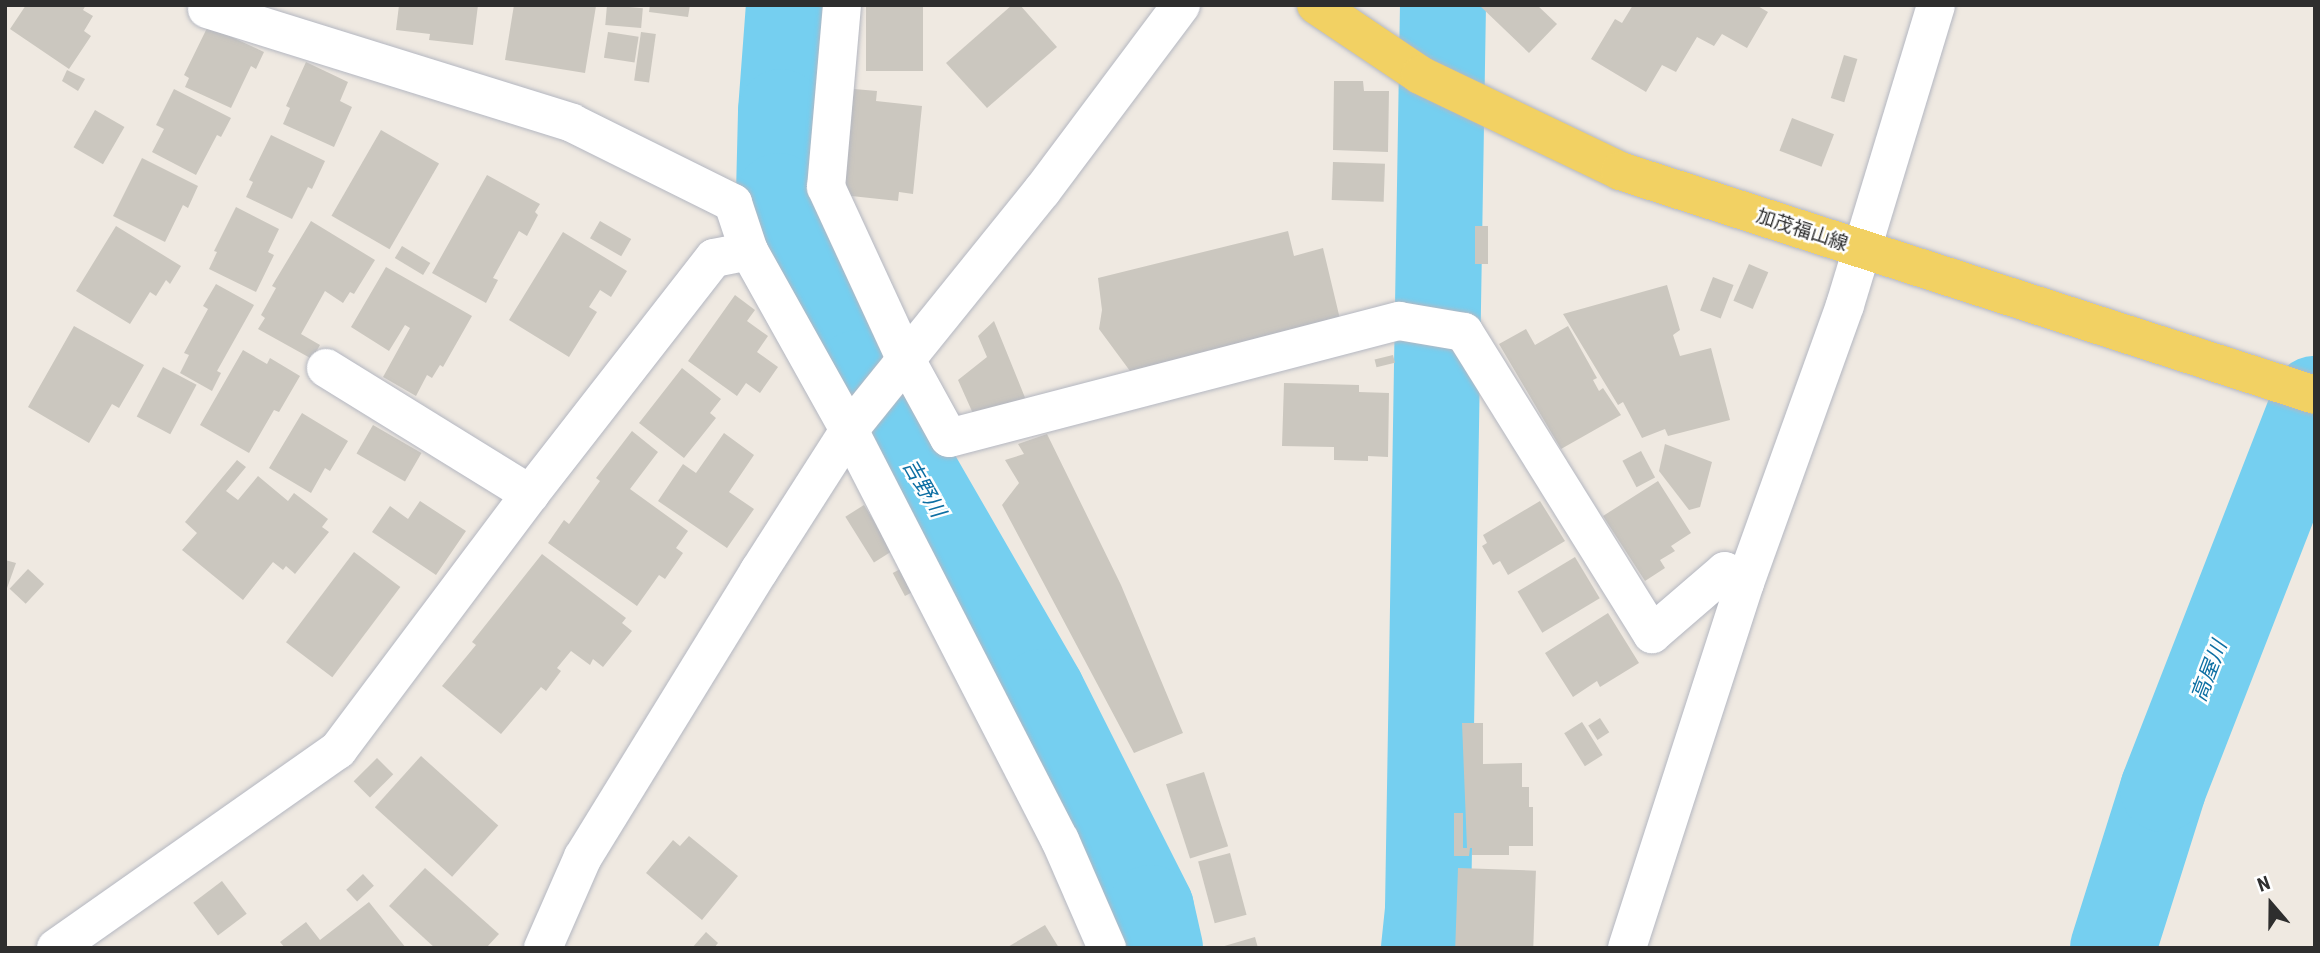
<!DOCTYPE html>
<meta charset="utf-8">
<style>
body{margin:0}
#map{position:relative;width:2320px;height:953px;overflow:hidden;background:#efe9e1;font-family:"Roboto Condensed","Noto Sans JP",sans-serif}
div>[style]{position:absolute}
.river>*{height:86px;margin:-43px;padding:0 43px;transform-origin:43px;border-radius:43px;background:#75cff0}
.building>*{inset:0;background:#cbc7bf;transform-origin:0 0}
.roads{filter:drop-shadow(0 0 2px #b4b7c1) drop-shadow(0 0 2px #b4b7c1)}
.minor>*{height:38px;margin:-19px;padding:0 19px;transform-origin:19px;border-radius:19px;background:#fff}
.major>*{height:38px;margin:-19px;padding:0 19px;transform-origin:19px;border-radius:19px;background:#f2d163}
span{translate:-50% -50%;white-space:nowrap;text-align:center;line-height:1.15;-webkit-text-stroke:5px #fff;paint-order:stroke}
.street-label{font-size:19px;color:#2e2e2e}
.water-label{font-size:21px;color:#0d6fa3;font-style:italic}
.frame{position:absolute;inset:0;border:7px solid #2e2e2e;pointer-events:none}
.north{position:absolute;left:2236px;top:869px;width:70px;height:70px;-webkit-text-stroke:5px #fff;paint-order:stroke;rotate:340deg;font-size:19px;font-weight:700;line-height:28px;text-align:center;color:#2e2e2e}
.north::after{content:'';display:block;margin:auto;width:24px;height:32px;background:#2e2e2e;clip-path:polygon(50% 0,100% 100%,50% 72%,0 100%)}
</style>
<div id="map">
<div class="river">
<div style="left:789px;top:5px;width:107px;rotate:94.3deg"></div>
<div style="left:781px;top:112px;width:84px;rotate:91.4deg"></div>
<div style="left:779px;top:196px;width:194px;rotate:65.9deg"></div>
<div style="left:858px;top:373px;width:368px;rotate:60deg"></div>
<div style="left:1042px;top:692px;width:242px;rotate:63.2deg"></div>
<div style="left:1151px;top:908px;width:41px;rotate:77.3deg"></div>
<div style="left:1424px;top:948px;width:39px;rotate:-84deg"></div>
<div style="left:1428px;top:909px;width:904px;rotate:-89.05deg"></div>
<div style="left:2113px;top:948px;width:167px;rotate:-72.5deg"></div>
<div style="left:2163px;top:789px;width:419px;rotate:-68.7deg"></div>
</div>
<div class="building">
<div style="clip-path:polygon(26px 5px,86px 5px,83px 10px,93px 16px,84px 31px,91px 36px,69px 69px,10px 29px)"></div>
<div style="clip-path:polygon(399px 5px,478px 5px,473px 45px,429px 40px,430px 34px,396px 30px)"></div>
<div style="clip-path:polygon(514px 5px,596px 6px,585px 73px,505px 60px)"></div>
<div style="left:607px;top:5px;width:36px;height:20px;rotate:5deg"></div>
<div style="clip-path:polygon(650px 5px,690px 5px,688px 17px,649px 12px)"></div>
<div style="left:866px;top:5px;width:57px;height:66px"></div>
<div style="clip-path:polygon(1012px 5px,1020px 5px,1057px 47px,987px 108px,946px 63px)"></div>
<div style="clip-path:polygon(1479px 5px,1537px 5px,1557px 24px,1529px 53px)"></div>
<div style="clip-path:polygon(1633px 5px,1756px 5px,1768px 12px,1747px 48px,1722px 34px,1714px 46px,1697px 37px,1676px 72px,1662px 65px,1646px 92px,1591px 59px,1615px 19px,1622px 23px)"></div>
<div style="clip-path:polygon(208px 26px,264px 52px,256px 69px,251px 66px,231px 108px,185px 87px,189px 78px,184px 75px)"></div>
<div style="left:608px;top:32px;width:31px;height:26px;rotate:9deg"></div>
<div style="left:641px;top:32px;width:15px;height:49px;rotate:8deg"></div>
<div style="left:1844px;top:55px;width:14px;height:45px;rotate:17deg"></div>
<div style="clip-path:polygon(306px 62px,348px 82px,340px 101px,352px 107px,334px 147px,283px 124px,290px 108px,286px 106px)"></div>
<div style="clip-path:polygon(67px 70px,85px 79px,78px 91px,62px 81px)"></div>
<div style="clip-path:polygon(1334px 81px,1363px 81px,1364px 91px,1389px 91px,1388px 152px,1333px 150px)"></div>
<div style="clip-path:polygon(174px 89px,231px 118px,221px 137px,217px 135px,196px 175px,152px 152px,164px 129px,156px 125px)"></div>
<div style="clip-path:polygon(854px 89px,877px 91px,876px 101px,922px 106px,913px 194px,899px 192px,898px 201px,842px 195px)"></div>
<div style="left:95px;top:110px;width:34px;height:43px;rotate:30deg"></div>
<div style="left:1792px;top:118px;width:45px;height:35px;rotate:21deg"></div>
<div style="left:381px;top:130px;width:67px;height:99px;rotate:30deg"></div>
<div style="clip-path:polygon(271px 135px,325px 161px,312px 189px,308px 187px,292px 219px,246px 197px,253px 182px,249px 180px)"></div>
<div style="clip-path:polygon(142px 158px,198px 186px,188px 208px,183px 205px,165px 242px,113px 216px)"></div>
<div style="left:1333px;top:162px;width:52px;height:38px;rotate:2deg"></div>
<div style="clip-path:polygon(487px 175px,540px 204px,535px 212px,538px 215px,527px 236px,519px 231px,493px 278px,498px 280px,486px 303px,432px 273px)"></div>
<div style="clip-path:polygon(236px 207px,279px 229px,268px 252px,274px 255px,256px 292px,209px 269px,217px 252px,214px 251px)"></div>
<div style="clip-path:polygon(311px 221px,375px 260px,354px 294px,350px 292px,343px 303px,325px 291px,301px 334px,320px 345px,312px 359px,258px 329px,265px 318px,261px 315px,276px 288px,272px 286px)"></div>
<div style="left:600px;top:221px;width:36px;height:20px;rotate:30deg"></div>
<div style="clip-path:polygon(116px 226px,181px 266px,170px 284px,166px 280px,156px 296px,150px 292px,130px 324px,76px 291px)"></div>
<div style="left:1475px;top:226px;width:13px;height:38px"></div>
<div style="clip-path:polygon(1288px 231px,1294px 256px,1323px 248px,1340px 319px,1130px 371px,1099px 329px,1102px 310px,1098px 278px)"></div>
<div style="clip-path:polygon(563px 232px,627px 271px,611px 297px,600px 290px,589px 307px,597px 312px,569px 357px,509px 320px)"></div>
<div style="left:402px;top:246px;width:33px;height:14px;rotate:31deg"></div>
<div style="left:1749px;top:264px;width:21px;height:40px;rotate:23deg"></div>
<div style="clip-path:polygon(386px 267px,472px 316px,443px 367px,440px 365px,432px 378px,427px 375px,416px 396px,383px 377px,410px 328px,405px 325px,389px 351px,351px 327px)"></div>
<div style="left:1713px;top:277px;width:22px;height:36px;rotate:21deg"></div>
<div style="clip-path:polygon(216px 284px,254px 305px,217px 371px,221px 373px,212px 391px,180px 373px,189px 355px,184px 353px,208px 309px,203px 306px)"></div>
<div style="clip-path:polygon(1667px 285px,1680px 330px,1673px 335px,1680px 356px,1711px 348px,1730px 420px,1668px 436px,1665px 429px,1642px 438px,1623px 402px,1618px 405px,1563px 314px)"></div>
<div style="clip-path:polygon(735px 295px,755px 310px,747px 321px,768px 336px,757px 352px,778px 367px,760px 393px,746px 383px,737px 396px,688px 361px)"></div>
<div style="clip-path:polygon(994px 321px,1028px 405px,975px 418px,958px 380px,987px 357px,978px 336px)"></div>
<div style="clip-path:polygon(74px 326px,144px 365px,119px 408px,112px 404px,89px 443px,28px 407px)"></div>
<div style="clip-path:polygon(1568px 326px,1597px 378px,1593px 380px,1599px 391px,1603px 388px,1621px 415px,1561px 449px,1499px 344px,1526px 329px,1535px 345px)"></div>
<div style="clip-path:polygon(243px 350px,267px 364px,270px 358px,300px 376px,279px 412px,274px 410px,249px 453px,200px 425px)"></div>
<div style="left:1393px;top:355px;width:8px;height:19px;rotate:76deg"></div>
<div style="left:163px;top:367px;width:38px;height:56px;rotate:28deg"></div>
<div style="clip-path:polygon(682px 368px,721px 399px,710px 413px,716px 418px,684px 458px,639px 423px)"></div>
<div style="clip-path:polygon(1284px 383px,1359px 385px,1359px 392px,1389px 393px,1388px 457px,1368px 456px,1368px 461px,1334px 460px,1334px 447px,1282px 446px)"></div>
<div style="clip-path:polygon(302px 413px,348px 441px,330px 471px,325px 468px,311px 493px,269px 468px)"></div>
<div style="left:373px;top:425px;width:56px;height:33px;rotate:30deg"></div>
<div style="clip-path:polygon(632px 431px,658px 452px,630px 489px,688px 531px,676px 548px,683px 553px,665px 579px,659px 575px,637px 606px,548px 543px,564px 520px,569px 524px,600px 481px,596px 478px)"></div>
<div style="clip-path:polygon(724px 433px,754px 455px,729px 492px,754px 509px,727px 548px,658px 501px,683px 464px,696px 473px)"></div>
<div style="clip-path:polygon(1047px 434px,1121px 585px,1183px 733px,1134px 753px,1002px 505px,1019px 483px,1005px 460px,1024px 454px,1018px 444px)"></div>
<div style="clip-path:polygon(1665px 444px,1712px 462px,1700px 507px,1689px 510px,1659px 471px)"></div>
<div style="left:1641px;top:451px;width:30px;height:21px;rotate:62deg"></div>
<div style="clip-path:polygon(237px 460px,246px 467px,226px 491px,238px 500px,258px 476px,288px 501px,294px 493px,328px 519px,322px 527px,329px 532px,295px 574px,286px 566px,283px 570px,273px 562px,243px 600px,182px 550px,197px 533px,185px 522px)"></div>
<div style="clip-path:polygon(1658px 481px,1691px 533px,1671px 546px,1675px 551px,1660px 560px,1665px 568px,1645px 581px,1603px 516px)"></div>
<div style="clip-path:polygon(420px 501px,466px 531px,436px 575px,372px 532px,390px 506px,408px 519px)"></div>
<div style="clip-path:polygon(1540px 501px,1565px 541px,1508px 575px,1500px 561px,1493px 565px,1482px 546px,1487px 543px,1483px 535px)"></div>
<div style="left:864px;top:505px;width:54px;height:22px;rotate:58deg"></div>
<div style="left:354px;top:552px;width:58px;height:113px;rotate:37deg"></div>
<div style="clip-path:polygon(542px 554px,626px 618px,622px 623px,632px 631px,603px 667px,593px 659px,590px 665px,571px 651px,557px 668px,561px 671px,546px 691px,541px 687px,501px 734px,442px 686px,476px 645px,472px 642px)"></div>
<div style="left:1575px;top:557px;width:48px;height:67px;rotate:59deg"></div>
<div style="clip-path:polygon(5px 560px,16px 563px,6px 591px,5px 591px)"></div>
<div style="left:906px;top:566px;width:26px;height:15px;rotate:62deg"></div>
<div style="left:28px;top:569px;width:22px;height:27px;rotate:43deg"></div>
<div style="clip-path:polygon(1608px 613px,1639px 663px,1600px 687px,1597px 681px,1573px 697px,1545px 653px)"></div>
<div style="left:1600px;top:718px;width:17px;height:14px;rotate:57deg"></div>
<div style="left:1582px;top:722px;width:39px;height:21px;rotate:58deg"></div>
<div style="clip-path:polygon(1462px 723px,1483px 723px,1483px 764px,1522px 763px,1522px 787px,1529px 787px,1529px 807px,1533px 807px,1533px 846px,1509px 846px,1509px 855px,1472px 855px,1472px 848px,1470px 848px,1469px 856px,1454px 856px,1454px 813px,1463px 813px,1463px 848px,1467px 848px)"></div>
<div style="left:421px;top:756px;width:104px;height:69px;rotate:42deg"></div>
<div style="left:377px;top:758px;width:23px;height:33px;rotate:45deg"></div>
<div style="left:1204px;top:772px;width:78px;height:40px;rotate:72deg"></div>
<div style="clip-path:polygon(689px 836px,738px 876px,702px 920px,646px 873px,673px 840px,680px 846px)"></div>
<div style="left:1230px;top:853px;width:64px;height:33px;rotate:75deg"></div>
<div style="clip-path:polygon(425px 868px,499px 934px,486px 948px,435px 948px,389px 906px)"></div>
<div style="left:1458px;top:868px;width:78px;height:80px;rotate:2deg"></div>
<div style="left:363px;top:874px;width:16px;height:23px;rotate:47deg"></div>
<div style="left:222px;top:881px;width:41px;height:36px;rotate:53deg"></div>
<div style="clip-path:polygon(369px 902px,406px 948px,285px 948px,280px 942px,306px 922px,320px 940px)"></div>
<div style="clip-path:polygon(1045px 925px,1059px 948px,1006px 948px)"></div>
<div style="clip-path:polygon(706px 932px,718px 943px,714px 948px,692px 948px)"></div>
<div style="clip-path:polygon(1255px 937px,1258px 948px,1221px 948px,1221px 947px)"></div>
</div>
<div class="roads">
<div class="minor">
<div style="left:842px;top:5px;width:183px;rotate:95deg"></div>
<div style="left:826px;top:187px;width:188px;rotate:65.2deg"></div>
<div style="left:905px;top:358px;width:91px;rotate:61.2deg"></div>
<div style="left:949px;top:438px;width:465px;rotate:-14.6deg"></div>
<div style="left:1399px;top:321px;width:66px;rotate:9.6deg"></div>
<div style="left:1464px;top:332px;width:356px;rotate:58.1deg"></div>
<div style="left:1652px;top:634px;width:96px;rotate:-40.8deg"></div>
<div style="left:1725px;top:571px;width:23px;rotate:31deg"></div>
<div style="left:207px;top:9px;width:382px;rotate:17.3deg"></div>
<div style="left:572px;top:123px;width:180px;rotate:26.4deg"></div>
<div style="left:733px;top:203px;width:51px;rotate:71.6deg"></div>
<div style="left:326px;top:368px;width:240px;rotate:31.7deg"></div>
<div style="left:56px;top:948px;width:345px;rotate:-35.1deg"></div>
<div style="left:338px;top:750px;width:320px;rotate:-53.1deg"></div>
<div style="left:530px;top:494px;width:299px;rotate:-52.1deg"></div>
<div style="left:714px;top:258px;width:36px;rotate:-11deg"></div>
<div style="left:749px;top:251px;width:205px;rotate:60.8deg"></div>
<div style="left:849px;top:430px;width:461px;rotate:62.8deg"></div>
<div style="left:1060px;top:840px;width:118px;rotate:66.5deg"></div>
<div style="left:543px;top:948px;width:99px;rotate:-66.3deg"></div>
<div style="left:583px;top:857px;width:336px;rotate:-58.4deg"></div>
<div style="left:759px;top:571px;width:167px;rotate:-57.4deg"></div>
<div style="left:849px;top:430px;width:307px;rotate:-51.1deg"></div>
<div style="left:1042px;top:191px;width:232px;rotate:-53.2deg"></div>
<div style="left:1627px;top:948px;width:384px;rotate:-72.1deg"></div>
<div style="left:1745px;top:583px;width:295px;rotate:-70.2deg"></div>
<div style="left:1845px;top:305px;width:313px;rotate:-73.1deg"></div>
</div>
<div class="major">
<div style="left:1316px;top:5px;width:125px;rotate:33.9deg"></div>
<div style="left:1420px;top:75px;width:222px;rotate:25.6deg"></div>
<div style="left:1620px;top:171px;width:730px;rotate:17.86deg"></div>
</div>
</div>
<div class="street-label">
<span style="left:1802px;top:230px;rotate:18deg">加茂福山線</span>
</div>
<div class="water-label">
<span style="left:924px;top:488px;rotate:60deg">吉野川</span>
<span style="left:2209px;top:671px;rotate:-69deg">高屋川</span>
</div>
<div class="frame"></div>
<div class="north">N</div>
</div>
